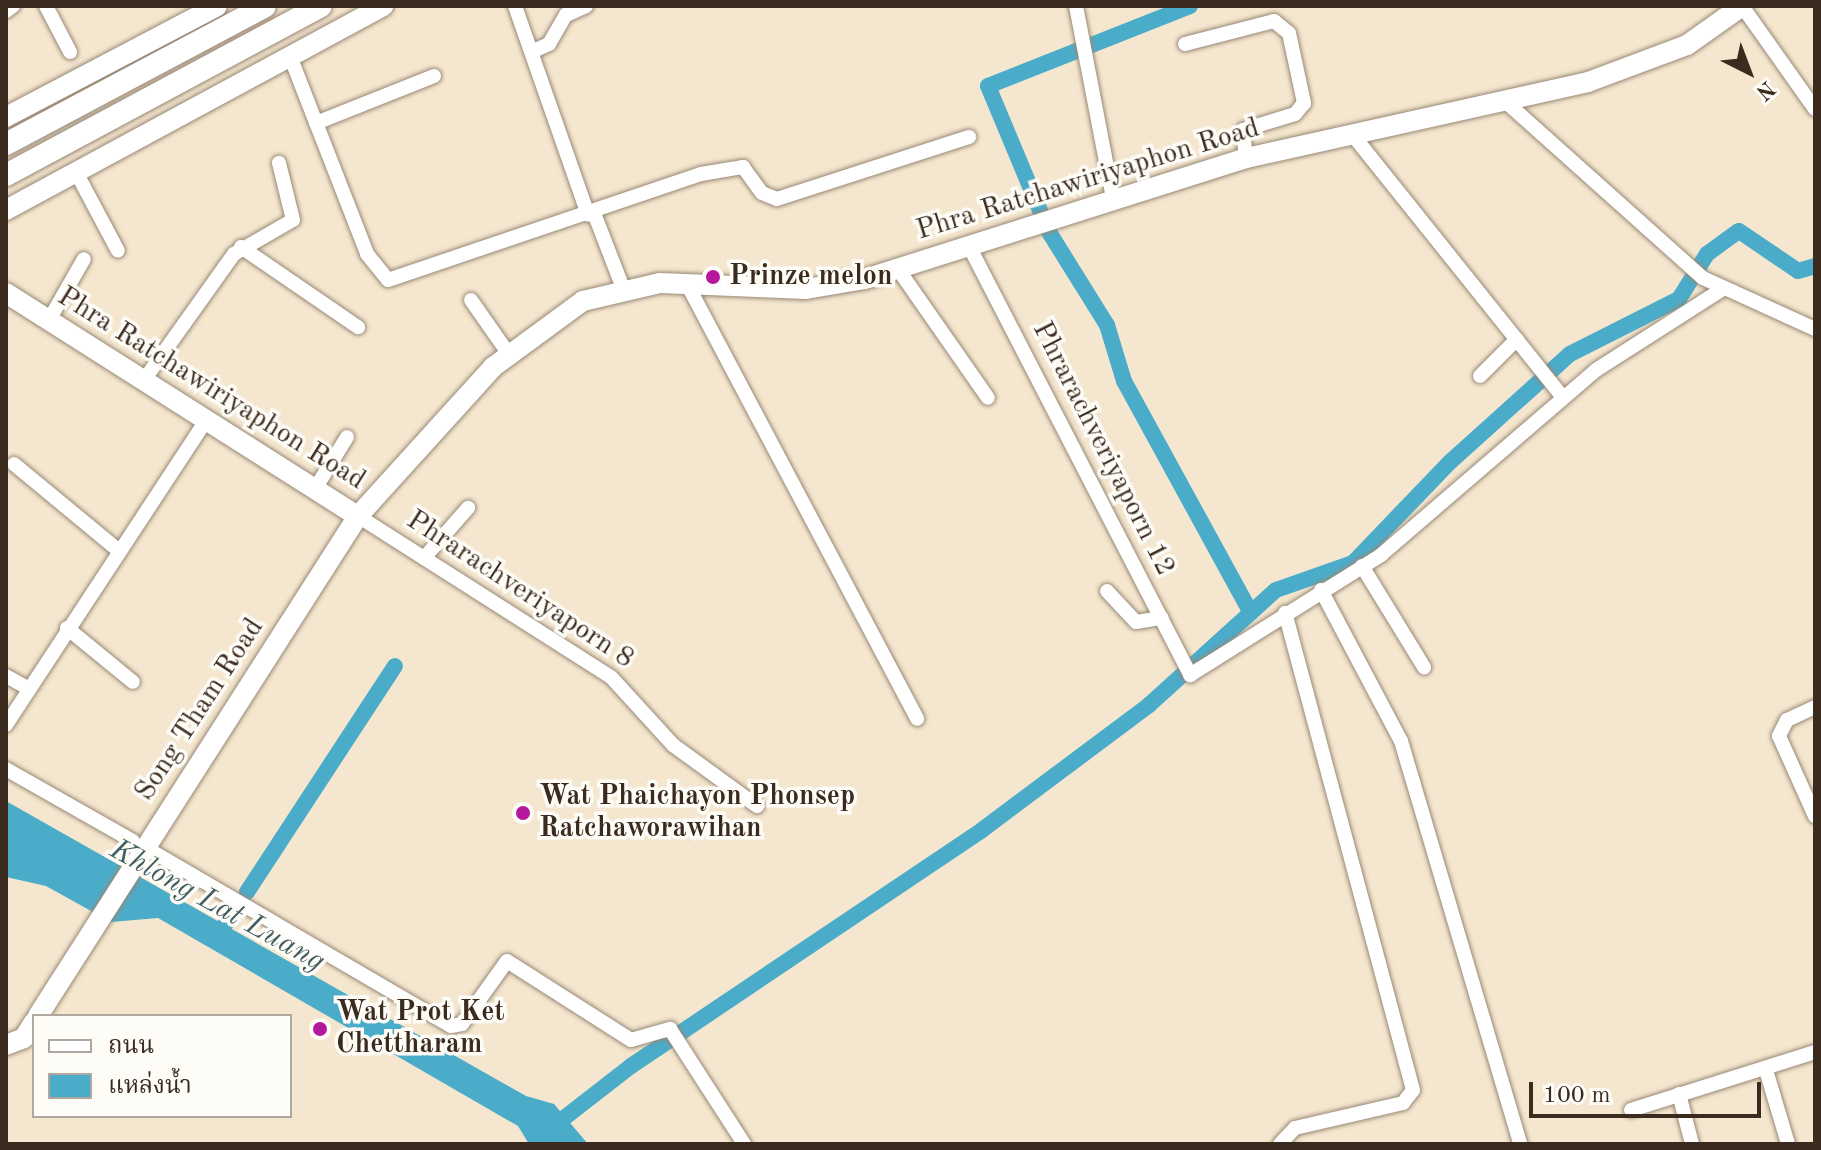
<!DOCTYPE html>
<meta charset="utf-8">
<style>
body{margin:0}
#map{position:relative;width:1821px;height:1150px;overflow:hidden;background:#f5e7cf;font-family:"Old Standard TT","Noto Serif Thai",serif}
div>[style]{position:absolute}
.water>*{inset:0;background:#4bacca}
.canal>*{height:16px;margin:-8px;padding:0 8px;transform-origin:8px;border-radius:8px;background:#4bacca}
.roads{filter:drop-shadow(0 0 2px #988876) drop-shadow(0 0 2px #988876)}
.street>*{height:14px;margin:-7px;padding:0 7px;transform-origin:7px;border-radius:7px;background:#fff}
.secondary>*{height:20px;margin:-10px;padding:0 10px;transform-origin:10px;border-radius:10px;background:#fff}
.primary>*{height:22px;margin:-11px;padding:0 11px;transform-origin:11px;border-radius:11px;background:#fff}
.dots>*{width:22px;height:22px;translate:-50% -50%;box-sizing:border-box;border:4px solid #fdfcf7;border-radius:50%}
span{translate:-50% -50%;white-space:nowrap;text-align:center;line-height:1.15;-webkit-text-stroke:7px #fdfcf7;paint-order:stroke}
.street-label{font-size:28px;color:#3b2a1e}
.poi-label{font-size:28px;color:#3b2a1e;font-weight:700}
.left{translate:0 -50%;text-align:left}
.water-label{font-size:30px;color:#415e63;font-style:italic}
.frame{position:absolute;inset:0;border:8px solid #3b2a1e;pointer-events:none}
.legend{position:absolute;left:32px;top:1014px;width:260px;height:104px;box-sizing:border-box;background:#fdfcf7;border:2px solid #afa8a0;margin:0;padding:10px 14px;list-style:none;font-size:24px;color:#3b2a1e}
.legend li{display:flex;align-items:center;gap:16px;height:40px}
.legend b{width:40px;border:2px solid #afa8a0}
.north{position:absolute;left:1709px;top:32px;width:80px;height:80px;-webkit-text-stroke:6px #fdfcf7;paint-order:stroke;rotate:138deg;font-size:22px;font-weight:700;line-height:32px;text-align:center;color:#3b2a1e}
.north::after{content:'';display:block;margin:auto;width:28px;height:36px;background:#3b2a1e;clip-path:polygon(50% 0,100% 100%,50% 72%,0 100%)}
.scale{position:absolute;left:1529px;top:1082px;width:232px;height:36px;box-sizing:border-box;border:4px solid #3b2a1e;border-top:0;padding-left:10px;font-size:24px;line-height:28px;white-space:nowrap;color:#3b2a1e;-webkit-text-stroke:6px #fdfcf7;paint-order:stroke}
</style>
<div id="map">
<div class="water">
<div style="clip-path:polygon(6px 801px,526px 1096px,554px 1104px,588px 1144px,529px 1144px,518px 1126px,158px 918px,111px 922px,46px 886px,6px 877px)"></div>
</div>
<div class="canal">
<div style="left:1190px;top:6px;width:217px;rotate:158.4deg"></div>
<div style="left:988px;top:86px;width:158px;rotate:67.3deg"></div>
<div style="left:1049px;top:232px;width:110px;rotate:58.1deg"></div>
<div style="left:1107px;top:325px;width:59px;rotate:73.1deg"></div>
<div style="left:1124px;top:381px;width:264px;rotate:61.3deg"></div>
<div style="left:247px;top:892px;width:270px;rotate:-56.8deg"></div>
<div style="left:218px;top:935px;width:27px;rotate:-56deg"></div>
<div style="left:550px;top:1129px;width:103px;rotate:-37.9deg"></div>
<div style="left:631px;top:1066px;width:423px;rotate:-33.9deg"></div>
<div style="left:982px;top:830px;width:209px;rotate:-36.8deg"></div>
<div style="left:1149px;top:705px;width:171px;rotate:-42.2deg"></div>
<div style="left:1276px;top:590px;width:82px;rotate:-19.3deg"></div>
<div style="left:1353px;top:563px;width:140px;rotate:-46.2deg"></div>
<div style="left:1450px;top:462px;width:161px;rotate:-42deg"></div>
<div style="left:1570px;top:354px;width:122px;rotate:-26.8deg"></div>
<div style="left:1679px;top:299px;width:53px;rotate:-58.1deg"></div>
<div style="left:1707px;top:254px;width:39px;rotate:-36deg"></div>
<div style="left:1739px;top:231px;width:71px;rotate:34.1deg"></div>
<div style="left:1798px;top:271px;width:18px;rotate:-16deg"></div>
</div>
<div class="roads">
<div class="street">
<div style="left:46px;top:6px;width:52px;rotate:62.4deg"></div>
<div style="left:515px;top:6px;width:221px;rotate:70.7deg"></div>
<div style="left:1076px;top:6px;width:197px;rotate:79.1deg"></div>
<div style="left:1742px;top:6px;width:126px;rotate:54.7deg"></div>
<div style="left:6px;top:11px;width:9px;rotate:-36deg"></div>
<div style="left:1185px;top:44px;width:92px;rotate:-14.5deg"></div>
<div style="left:1274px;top:21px;width:19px;rotate:39deg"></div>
<div style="left:1289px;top:33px;width:72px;rotate:77.9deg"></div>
<div style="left:1304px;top:103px;width:14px;rotate:129deg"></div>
<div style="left:1295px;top:114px;width:54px;rotate:162.9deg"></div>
<div style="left:1243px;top:130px;width:28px;rotate:84deg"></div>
<div style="left:531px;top:52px;width:20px;rotate:-24deg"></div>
<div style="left:549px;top:44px;width:34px;rotate:-60deg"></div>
<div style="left:566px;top:15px;width:22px;rotate:-24deg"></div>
<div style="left:290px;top:56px;width:212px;rotate:68.7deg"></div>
<div style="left:367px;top:254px;width:33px;rotate:51deg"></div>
<div style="left:388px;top:280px;width:330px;rotate:-18.7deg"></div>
<div style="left:701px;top:174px;width:43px;rotate:-9.5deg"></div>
<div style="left:743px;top:167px;width:32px;rotate:54deg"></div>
<div style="left:762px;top:193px;width:16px;rotate:22deg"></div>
<div style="left:777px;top:199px;width:202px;rotate:-17.9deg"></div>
<div style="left:1506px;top:102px;width:264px;rotate:41.8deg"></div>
<div style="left:1703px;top:278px;width:123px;rotate:24.5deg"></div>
<div style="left:316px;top:123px;width:127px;rotate:-21.7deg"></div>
<div style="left:1352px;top:134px;width:337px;rotate:51.3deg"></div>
<div style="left:76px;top:172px;width:89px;rotate:62deg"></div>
<div style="left:594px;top:213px;width:80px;rotate:68.9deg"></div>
<div style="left:969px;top:246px;width:483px;rotate:62.7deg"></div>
<div style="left:1190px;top:675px;width:226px;rotate:-32.1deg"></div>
<div style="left:1381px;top:555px;width:284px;rotate:-40.7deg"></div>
<div style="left:1596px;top:370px;width:148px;rotate:-32.6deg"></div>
<div style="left:241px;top:247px;width:142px;rotate:34.4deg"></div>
<div style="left:898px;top:269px;width:157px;rotate:55.1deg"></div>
<div style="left:687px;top:284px;width:492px;rotate:62.1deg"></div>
<div style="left:471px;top:300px;width:65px;rotate:55.1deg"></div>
<div style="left:49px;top:320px;width:70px;rotate:-60.2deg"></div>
<div style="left:1480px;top:376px;width:52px;rotate:-45deg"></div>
<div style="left:144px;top:380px;width:155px;rotate:-54.5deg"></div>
<div style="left:234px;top:254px;width:68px;rotate:-30deg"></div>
<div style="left:293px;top:220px;width:59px;rotate:-103.8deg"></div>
<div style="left:14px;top:464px;width:135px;rotate:39.6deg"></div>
<div style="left:315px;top:489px;width:61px;rotate:-58.4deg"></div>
<div style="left:358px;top:516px;width:300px;rotate:32.5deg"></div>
<div style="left:611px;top:677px;width:92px;rotate:47.6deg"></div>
<div style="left:673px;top:745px;width:104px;rotate:36deg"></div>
<div style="left:424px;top:558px;width:67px;rotate:-48.7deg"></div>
<div style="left:1362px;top:566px;width:119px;rotate:58.5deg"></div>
<div style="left:1321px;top:590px;width:171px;rotate:62.1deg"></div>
<div style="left:1401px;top:741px;width:420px;rotate:73.5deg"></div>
<div style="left:1107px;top:591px;width:42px;rotate:46.9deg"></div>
<div style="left:1136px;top:622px;width:26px;rotate:-9deg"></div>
<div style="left:67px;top:628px;width:85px;rotate:39.3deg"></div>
<div style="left:6px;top:676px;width:26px;rotate:29deg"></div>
<div style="left:1815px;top:707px;width:31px;rotate:155deg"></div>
<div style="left:1787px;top:720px;width:18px;rotate:117deg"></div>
<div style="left:1779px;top:736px;width:88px;rotate:65.8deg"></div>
<div style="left:6px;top:725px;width:365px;rotate:-56.7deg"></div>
<div style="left:6px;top:769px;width:146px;rotate:29.6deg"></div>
<div style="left:153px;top:852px;width:345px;rotate:30.3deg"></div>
<div style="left:451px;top:1026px;width:11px;rotate:-10deg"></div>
<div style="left:462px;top:1024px;width:77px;rotate:-54.5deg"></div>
<div style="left:507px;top:961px;width:147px;rotate:32.5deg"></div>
<div style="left:631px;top:1040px;width:41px;rotate:-15.8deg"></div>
<div style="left:670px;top:1029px;width:137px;rotate:57.2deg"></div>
<div style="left:1766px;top:1070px;width:77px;rotate:73.4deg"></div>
<div style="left:1679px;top:1094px;width:52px;rotate:75.4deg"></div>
<div style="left:1631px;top:1110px;width:193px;rotate:-17.5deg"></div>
<div style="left:1280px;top:1144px;width:22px;rotate:-47deg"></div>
<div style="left:1295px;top:1128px;width:111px;rotate:-13deg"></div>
<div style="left:1403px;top:1103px;width:16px;rotate:-52deg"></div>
<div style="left:1413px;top:1090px;width:494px;rotate:-105deg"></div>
</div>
<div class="secondary">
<div style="left:6px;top:117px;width:238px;rotate:-27.7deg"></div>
<div style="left:6px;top:210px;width:429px;rotate:-28.4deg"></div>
<div style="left:6px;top:293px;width:417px;rotate:32.4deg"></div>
<div style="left:38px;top:1016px;width:594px;rotate:-57.38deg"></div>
<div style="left:358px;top:516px;width:201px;rotate:-47.8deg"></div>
<div style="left:493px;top:367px;width:112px;rotate:-36.3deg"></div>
<div style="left:583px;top:301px;width:79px;rotate:-13.2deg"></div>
<div style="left:660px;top:283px;width:146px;rotate:2.4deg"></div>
<div style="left:806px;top:289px;width:60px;rotate:-9.6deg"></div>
<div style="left:865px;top:279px;width:400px;rotate:-17.6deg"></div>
<div style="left:1246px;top:158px;width:350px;rotate:-12.5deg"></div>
<div style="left:1588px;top:82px;width:106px;rotate:-20.5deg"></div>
<div style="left:1687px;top:45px;width:67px;rotate:-35.3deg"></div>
<div style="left:6px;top:1045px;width:19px;rotate:-21deg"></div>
<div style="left:24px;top:1038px;width:19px;rotate:-58deg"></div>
</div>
<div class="primary">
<div style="left:6px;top:144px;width:293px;rotate:-28deg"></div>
<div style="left:6px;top:175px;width:357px;rotate:-28.2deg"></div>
</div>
</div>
<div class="dots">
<div style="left:713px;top:277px;background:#b5179e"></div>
<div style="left:523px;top:813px;background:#b5179e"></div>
<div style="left:320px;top:1029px;background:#b5179e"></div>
</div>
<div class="street-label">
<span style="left:1088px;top:180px;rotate:-17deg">Phra Ratchawiriyaphon Road</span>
<span style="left:211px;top:389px;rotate:32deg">Phra Ratchawiriyaphon Road</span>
<span style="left:1103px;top:449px;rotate:63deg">Phrarachveriyaporn 12</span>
<span style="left:520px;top:590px;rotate:33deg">Phrarachveriyaporn 8</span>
<span style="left:200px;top:710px;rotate:-57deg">Song Tham Road</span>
</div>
<div class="poi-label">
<span class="left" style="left:729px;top:277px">Prinze melon</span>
<span class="left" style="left:539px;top:813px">Wat Phaichayon Phonsep<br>Ratchaworawihan</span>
<span class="left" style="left:336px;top:1029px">Wat Prot Ket<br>Chettharam</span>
</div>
<div class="water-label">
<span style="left:217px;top:906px;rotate:29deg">Khlong Lat Luang</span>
</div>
<div class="frame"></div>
<ul class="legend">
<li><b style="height:10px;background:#fff"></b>ถนน</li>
<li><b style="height:22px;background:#4bacca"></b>แหล่งน้ำ</li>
</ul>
<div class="north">N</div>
<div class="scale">100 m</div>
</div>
